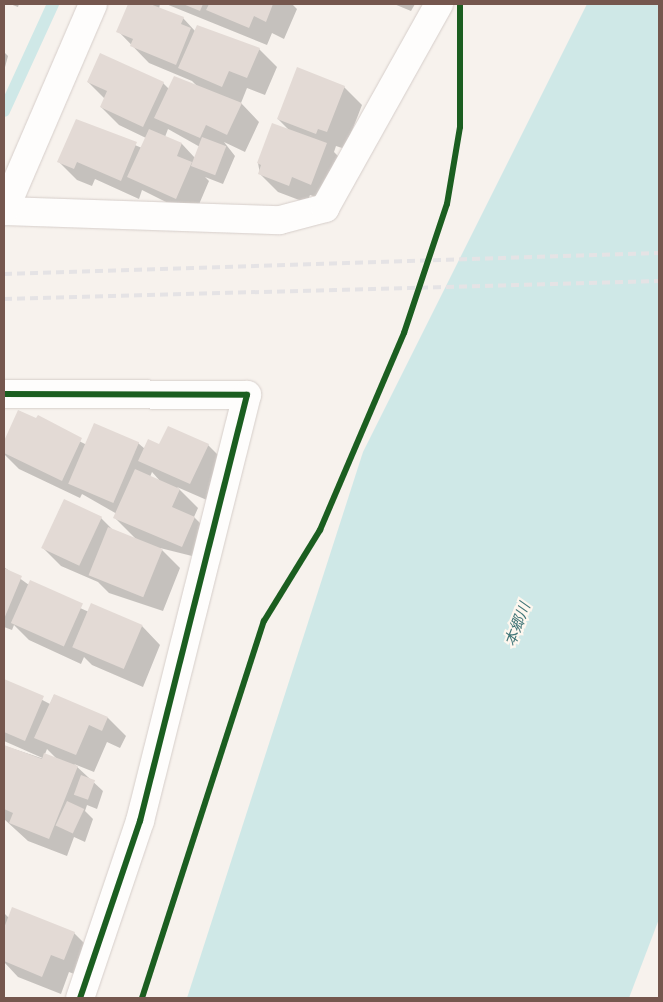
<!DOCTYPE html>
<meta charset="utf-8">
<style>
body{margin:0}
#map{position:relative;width:663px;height:1002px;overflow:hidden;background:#f7f2ed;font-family:Overpass,"Noto Sans JP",sans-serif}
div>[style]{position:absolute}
.water>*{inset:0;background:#cfe8e7}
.shadow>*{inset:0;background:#0003}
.stream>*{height:12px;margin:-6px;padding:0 6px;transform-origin:6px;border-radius:6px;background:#cfe8e7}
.building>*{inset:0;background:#e3dad5;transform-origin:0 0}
.roads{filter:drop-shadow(0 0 1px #d6ceca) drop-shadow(0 0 1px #d6ceca)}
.street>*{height:28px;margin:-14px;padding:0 14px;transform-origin:14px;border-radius:14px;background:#fefdfc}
.rail>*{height:4px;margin-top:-2px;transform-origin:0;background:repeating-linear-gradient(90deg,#e5e3e5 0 8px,transparent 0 13px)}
.cycleway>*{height:6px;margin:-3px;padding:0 3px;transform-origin:3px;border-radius:3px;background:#1b5e20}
span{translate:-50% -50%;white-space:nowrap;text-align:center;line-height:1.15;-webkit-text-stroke:4.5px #fef7ef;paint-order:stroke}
.water-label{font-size:15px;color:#427678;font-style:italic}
.frame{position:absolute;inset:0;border:5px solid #75574e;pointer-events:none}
</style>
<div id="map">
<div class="water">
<div style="clip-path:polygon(587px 4px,659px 4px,659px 919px,629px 998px,187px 998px,363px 452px)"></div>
</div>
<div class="shadow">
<div style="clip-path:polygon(10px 4px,19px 4px,18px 7px)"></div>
<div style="clip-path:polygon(evenodd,129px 4px,160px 4px,159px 9px,183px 18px,195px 31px,259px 49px,277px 67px,265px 95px,247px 88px,241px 103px,259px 122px,245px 152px,224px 142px,235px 156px,223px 184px,205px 177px,209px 181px,194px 216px,142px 190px,139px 199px,95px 179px,92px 186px,77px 180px,59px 162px,77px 121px,142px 148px,146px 138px,119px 125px,101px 107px,105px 99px,88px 82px,163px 83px,169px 89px,200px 89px,192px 81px,149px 63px,118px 31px,129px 4px,168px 129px,200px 147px,195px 158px,182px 144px,165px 137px,168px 129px)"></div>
<div style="clip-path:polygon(166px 4px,292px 4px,297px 9px,284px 39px,272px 33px,267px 45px)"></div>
<div style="clip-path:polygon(394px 4px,415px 4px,411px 11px)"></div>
<div style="clip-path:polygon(4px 52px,8px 56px,4px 71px)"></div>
<div style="clip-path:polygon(344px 87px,362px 105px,345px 149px,336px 146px,334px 152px,344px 162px,330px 202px,310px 195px,307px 203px,278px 192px,260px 174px,258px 163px,290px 131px,278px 119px)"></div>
<div style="clip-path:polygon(evenodd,19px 411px,87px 445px,138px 443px,145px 449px,208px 445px,226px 463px,209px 501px,177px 487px,198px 508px,194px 517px,204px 527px,192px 556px,160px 548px,180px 568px,163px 611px,109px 593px,98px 582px,61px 566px,43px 548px,101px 518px,115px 532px,137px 540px,115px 518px,117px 514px,82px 494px,80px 498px,19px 469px,4px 454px,19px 411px,152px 472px,161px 482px,150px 477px,152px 472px)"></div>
<div style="clip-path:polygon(4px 567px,29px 585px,89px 612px,142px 626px,160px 645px,143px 687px,92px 665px,84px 657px,81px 664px,29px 640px,14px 625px,12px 630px,4px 627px)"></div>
<div style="clip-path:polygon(evenodd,4px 680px,50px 704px,54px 695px,108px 718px,126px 736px,120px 748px,107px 742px,94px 772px,74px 764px,103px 791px,97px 809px,87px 805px,85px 811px,93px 819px,85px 842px,74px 837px,67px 856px,28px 841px,4px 819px,5px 746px,47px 760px,4px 741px,4px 680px,47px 749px,58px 760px,45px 754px,47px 749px)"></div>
<div style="clip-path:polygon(4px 913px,9px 918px,74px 933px,92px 951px,82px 977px,69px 972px,61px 994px,18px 977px,4px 962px)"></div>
</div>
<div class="stream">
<div style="left:4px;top:111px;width:118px;rotate:-65.4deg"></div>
</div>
<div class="building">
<div style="clip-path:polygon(128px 4px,150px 4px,184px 17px,181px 24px,191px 28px,176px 65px,130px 46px,133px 39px,116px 32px)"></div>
<div style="clip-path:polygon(183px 4px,203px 4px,200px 11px)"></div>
<div style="clip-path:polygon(209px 4px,273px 4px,266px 22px,254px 16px,249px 28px,206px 10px)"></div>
<div style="clip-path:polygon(197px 25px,260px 48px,247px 78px,229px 71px,222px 87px,178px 68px)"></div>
<div style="clip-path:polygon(100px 53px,164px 82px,143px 127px,100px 107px,107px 91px,87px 82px)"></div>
<div style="clip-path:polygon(297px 67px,345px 86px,327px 132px,318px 129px,316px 134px,277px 119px)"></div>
<div style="clip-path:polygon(174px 76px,242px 103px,227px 135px,206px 125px,200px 138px,154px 118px)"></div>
<div style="clip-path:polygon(76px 119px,137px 142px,121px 181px,77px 162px,74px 169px,57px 162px)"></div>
<div style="clip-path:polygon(272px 123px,327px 143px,311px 185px,292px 177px,289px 186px,258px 174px,261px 165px,257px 163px)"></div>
<div style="clip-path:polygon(149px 129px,182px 143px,177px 156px,192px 162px,176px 199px,127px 177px)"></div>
<div style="left:202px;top:137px;width:26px;height:31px;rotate:21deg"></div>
<div style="clip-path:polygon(18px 410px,36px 418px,38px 415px,82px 438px,62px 481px,4px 453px,4px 441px)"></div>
<div style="left:94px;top:423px;width:49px;height:66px;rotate:23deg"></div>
<div style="clip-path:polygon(168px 426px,209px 444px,190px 484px,138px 461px,148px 439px,159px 444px)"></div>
<div style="clip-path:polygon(135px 469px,180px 489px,172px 507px,195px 517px,182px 547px,113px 518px)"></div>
<div style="left:64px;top:499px;width:42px;height:54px;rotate:25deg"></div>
<div style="left:108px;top:527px;width:59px;height:52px;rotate:22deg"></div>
<div style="clip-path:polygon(4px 568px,22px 576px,4px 619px)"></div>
<div style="left:30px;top:580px;width:58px;height:47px;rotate:24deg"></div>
<div style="left:91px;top:603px;width:56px;height:48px;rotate:23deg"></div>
<div style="clip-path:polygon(4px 679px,44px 696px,25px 741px,4px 732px)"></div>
<div style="clip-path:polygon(54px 694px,108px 717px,102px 731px,89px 725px,76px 755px,34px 738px)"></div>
<div style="clip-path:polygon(4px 745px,42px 759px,44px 753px,78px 766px,49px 839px,9px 823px,13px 813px,4px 809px)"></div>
<div style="left:81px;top:775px;width:15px;height:21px;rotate:20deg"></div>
<div style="left:67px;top:801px;width:19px;height:27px;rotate:25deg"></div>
<div style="clip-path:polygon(12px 907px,75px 932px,64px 960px,51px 955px,42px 977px,4px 961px,4px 928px)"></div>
</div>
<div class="roads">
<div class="street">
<div style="left:4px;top:211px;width:276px;rotate:1.9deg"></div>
<div style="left:280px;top:220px;width:47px;rotate:-14.9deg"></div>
<div style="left:325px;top:208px;width:234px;rotate:-60.8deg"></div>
<div style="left:4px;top:211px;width:225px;rotate:-66.7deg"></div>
<div style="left:4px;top:394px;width:243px;rotate:0.2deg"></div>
<div style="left:247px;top:395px;width:439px;rotate:104.1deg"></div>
<div style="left:140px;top:821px;width:187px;rotate:108.7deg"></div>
</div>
</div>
<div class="rail">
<div style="left:4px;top:274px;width:655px;rotate:-1.84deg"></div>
<div style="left:4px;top:299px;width:655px;rotate:-1.57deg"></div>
</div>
<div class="cycleway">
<div style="left:4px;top:394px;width:243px;rotate:0.2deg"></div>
<div style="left:247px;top:395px;width:439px;rotate:104.1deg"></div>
<div style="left:140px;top:821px;width:187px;rotate:108.7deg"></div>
<div style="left:142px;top:998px;width:396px;rotate:-72.1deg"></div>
<div style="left:264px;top:621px;width:107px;rotate:-58.4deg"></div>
<div style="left:320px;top:530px;width:214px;rotate:-66.9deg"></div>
<div style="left:404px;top:333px;width:136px;rotate:-71.6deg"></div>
<div style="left:447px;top:204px;width:78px;rotate:-80.4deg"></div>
<div style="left:460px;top:127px;width:123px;rotate:-90deg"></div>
</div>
<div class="water-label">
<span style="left:519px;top:625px;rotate:-69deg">本郷川</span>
</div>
<div class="frame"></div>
</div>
